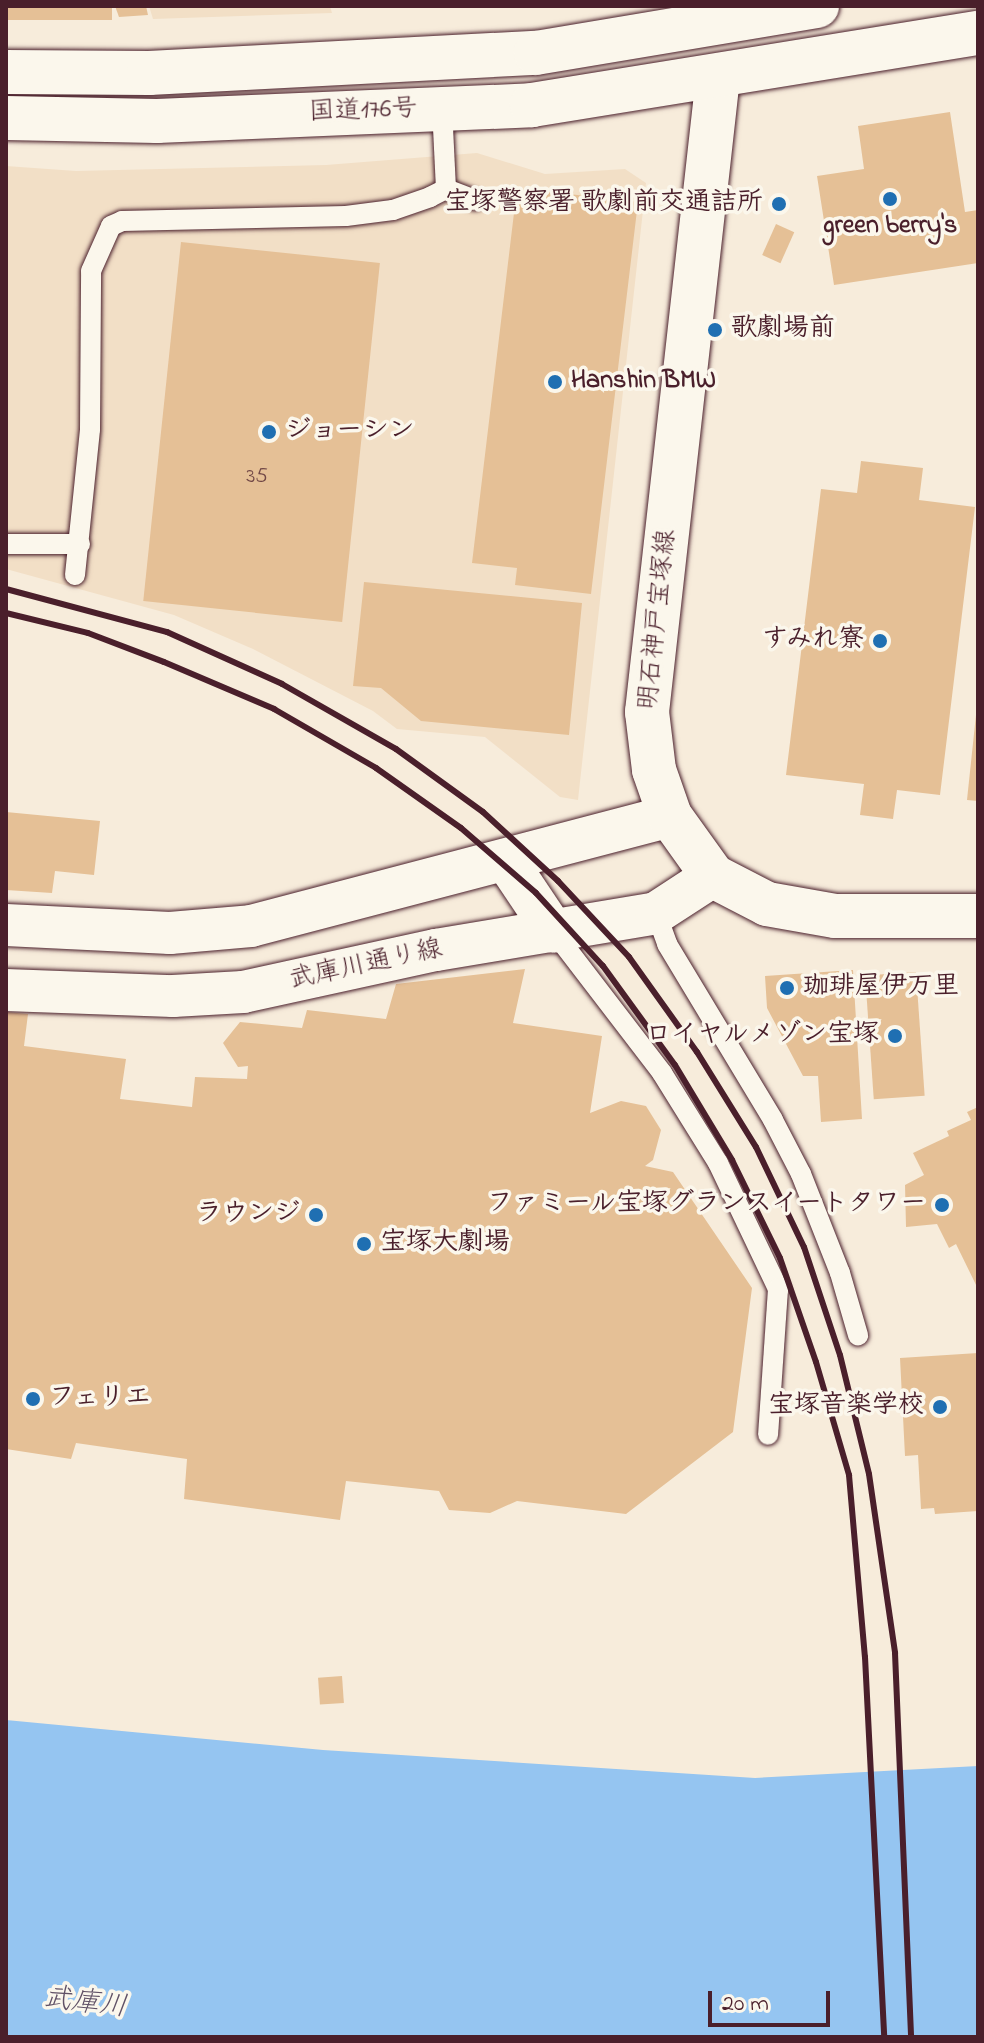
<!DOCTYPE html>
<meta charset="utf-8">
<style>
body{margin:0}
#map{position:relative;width:984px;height:2043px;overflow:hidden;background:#f7ecdb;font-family:"Indie Flower","Klee One",sans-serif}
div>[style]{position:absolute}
.built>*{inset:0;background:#f2dfc6}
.water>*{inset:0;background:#95c5f1}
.building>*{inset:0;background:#e5c096;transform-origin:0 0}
.roads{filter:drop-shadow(0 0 2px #4a1f2b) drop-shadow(0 0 2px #4a1f2b)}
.lane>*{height:20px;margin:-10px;padding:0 10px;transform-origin:10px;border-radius:10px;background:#fbf7ec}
.street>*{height:42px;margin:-21px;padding:0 21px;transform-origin:21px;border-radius:21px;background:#fbf7ec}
.primary>*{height:44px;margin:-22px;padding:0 22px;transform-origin:22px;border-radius:22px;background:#fbf7ec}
.highway>*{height:44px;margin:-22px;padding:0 22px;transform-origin:22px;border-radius:22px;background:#fbf7ec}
.rail>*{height:6px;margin:-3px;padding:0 3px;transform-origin:3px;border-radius:3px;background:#4a1f2b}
.dots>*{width:22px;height:22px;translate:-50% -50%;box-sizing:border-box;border:4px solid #fbf7ec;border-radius:50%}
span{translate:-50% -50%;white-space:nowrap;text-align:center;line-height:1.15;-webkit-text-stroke:7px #fbf7ec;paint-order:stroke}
.number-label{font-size:22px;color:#714746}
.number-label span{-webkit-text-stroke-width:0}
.street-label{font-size:26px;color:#4a1f2b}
.poi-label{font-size:26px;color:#4a1f2b;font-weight:700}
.right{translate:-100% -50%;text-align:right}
.left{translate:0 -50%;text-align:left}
.water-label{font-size:28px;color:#605166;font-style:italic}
.frame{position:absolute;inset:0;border:8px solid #4a1f2b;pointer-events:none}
.scale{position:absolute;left:708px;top:1991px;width:122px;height:36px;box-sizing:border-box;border:4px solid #4a1f2b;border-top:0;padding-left:10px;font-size:24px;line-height:28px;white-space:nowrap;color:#4a1f2b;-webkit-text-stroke:6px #fbf7ec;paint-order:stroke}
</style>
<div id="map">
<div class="built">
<div style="clip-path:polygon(149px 6px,330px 6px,332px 13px,153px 19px)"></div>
<div style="clip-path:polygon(477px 153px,545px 174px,625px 169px,646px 183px,578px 800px,560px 797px,485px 737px,397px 729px,373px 711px,253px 649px,174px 615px,6px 569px,6px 166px,76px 171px,326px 165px)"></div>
</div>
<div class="water">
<div style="clip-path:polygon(6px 1720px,323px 1750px,755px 1778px,978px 1766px,978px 2037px,6px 2037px)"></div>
</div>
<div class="building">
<div style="left:6px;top:6px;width:106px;height:14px"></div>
<div style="clip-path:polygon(115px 6px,146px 6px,148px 15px,119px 17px)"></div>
<div style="clip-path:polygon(950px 112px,965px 212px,978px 210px,978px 263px,834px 285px,817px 176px,864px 169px,858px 126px)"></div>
<div style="clip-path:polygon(517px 188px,638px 202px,591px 594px,515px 585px,517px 568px,472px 563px)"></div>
<div style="left:776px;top:224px;width:20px;height:34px;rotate:24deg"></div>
<div style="left:181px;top:242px;width:200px;height:361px;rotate:6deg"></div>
<div style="clip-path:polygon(861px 461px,923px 468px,919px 500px,975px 507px,940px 795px,897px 790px,893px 819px,860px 815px,864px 784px,786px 775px,821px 489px,857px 493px)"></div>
<div style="clip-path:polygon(364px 582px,582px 603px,569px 735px,421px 721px,381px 688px,353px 686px)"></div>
<div style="clip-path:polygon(976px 715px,978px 715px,978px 801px,967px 800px)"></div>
<div style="clip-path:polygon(6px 812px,100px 821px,94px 875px,55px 871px,52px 893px,6px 890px)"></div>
<div style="clip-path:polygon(525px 969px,513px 1023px,602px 1036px,590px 1113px,621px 1101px,646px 1106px,661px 1130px,653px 1160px,645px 1166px,673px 1172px,752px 1288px,733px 1432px,626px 1514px,517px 1501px,490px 1513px,449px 1510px,439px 1491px,346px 1481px,340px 1520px,184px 1499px,187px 1459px,76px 1443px,71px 1459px,6px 1449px,6px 1012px,28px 1014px,24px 1046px,126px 1059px,120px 1099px,192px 1107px,195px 1077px,247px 1079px,248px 1066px,238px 1067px,223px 1043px,240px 1022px,302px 1028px,307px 1010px,386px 1019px,396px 984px)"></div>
<div style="clip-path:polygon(853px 970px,862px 1119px,821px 1122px,818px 1076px,803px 1076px,767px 1008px,765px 976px)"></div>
<div style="left:916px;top:972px;width:124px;height:51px;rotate:86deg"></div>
<div style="clip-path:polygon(978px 1107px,978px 1289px,956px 1244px,949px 1248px,937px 1224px,906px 1227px,905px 1185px,924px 1175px,913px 1153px,949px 1136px,947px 1131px,971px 1120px,967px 1112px)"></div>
<div style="clip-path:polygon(978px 1353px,978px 1511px,935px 1514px,934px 1508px,921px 1509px,918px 1455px,905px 1456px,900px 1358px)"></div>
<div style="left:342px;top:1676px;width:27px;height:24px;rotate:86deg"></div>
</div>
<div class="roads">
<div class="lane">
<div style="left:446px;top:189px;width:31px;rotate:21deg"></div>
<div style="left:6px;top:544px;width:74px"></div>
<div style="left:75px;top:575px;width:147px;rotate:-84.1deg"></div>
<div style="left:90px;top:429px;width:158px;rotate:-89.6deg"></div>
<div style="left:91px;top:271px;width:49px;rotate:-66deg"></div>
<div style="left:111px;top:226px;width:12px;rotate:-24deg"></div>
<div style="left:122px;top:221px;width:224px;rotate:-1.3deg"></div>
<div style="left:346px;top:216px;width:47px;rotate:-7.3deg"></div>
<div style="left:393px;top:210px;width:39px;rotate:-19deg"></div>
<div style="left:430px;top:197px;width:18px;rotate:-27deg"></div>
<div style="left:446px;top:189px;width:81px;rotate:-92.8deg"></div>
<div style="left:656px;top:913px;width:33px;rotate:70deg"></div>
<div style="left:667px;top:944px;width:205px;rotate:58.9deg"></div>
<div style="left:773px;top:1120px;width:61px;rotate:62.6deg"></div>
<div style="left:801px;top:1174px;width:106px;rotate:68.5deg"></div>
<div style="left:840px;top:1273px;width:65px;rotate:73.8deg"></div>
<div style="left:554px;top:932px;width:178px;rotate:52.5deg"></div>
<div style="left:662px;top:1073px;width:106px;rotate:58.1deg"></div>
<div style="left:718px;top:1163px;width:140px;rotate:64.5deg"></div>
<div style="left:778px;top:1289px;width:146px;rotate:93.9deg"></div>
</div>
<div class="street">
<div style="left:507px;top:862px;width:84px;rotate:56.1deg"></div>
<div style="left:6px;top:925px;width:164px;rotate:2.8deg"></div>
<div style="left:170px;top:933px;width:81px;rotate:-4.9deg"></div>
<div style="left:251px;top:926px;width:433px;rotate:-14.7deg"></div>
<div style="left:6px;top:990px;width:167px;rotate:2.1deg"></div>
<div style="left:173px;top:996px;width:70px;rotate:-3.3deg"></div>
<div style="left:243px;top:992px;width:198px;rotate:-12.3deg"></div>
<div style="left:436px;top:950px;width:223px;rotate:-9.5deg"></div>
<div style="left:656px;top:913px;width:68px;rotate:-33deg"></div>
</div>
<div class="primary">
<div style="left:718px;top:77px;width:639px;rotate:96.38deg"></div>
<div style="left:647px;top:712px;width:58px;rotate:83.1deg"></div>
<div style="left:654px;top:770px;width:49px;rotate:70.8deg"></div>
<div style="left:670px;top:816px;width:74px;rotate:54.4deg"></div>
<div style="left:713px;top:876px;width:61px;rotate:27.4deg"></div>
<div style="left:767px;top:904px;width:69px;rotate:10deg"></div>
<div style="left:835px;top:916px;width:143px"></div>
</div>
<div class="highway">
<div style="left:6px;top:72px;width:143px;rotate:0.4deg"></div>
<div style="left:149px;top:73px;width:388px;rotate:-3deg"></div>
<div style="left:536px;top:53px;width:285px;rotate:-9.5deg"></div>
<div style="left:6px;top:118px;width:151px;rotate:1.1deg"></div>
<div style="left:157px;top:121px;width:375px;rotate:-2.4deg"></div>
<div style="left:532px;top:105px;width:452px;rotate:-9.2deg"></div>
</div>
</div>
<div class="rail">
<div style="left:6px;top:589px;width:167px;rotate:15deg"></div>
<div style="left:167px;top:632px;width:126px;rotate:24.3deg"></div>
<div style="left:282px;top:684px;width:131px;rotate:29.7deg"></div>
<div style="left:396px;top:749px;width:107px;rotate:35.9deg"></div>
<div style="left:483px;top:812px;width:102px;rotate:42.6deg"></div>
<div style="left:558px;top:881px;width:104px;rotate:46.9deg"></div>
<div style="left:629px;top:957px;width:117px;rotate:54.4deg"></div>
<div style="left:697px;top:1052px;width:112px;rotate:58.2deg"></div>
<div style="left:756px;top:1147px;width:111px;rotate:64.4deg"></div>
<div style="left:804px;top:1247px;width:114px;rotate:71.6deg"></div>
<div style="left:840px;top:1355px;width:122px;rotate:76.3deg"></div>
<div style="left:869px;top:1474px;width:181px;rotate:81.7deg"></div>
<div style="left:895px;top:1653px;width:384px;rotate:87.6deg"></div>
<div style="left:6px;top:613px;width:84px;rotate:13.7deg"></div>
<div style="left:88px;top:633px;width:81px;rotate:20.9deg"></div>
<div style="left:164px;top:662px;width:120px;rotate:23.1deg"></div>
<div style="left:274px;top:709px;width:118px;rotate:30deg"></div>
<div style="left:376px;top:768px;width:104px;rotate:35.2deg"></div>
<div style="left:461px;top:828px;width:99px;rotate:40.9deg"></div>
<div style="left:536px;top:893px;width:99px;rotate:47.5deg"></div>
<div style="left:603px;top:966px;width:122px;rotate:54deg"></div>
<div style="left:675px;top:1065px;width:111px;rotate:59deg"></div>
<div style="left:732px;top:1160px;width:109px;rotate:63.9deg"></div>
<div style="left:780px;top:1258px;width:110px;rotate:70.9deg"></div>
<div style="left:816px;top:1362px;width:118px;rotate:73.7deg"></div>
<div style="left:849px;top:1475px;width:183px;rotate:85deg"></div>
<div style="left:865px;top:1657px;width:380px;rotate:87.1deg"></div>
</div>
<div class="dots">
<div style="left:890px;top:199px;background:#1f6fb2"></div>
<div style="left:779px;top:204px;background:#1f6fb2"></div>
<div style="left:715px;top:330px;background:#1f6fb2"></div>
<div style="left:555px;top:382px;background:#1f6fb2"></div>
<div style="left:269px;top:432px;background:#1f6fb2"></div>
<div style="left:880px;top:641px;background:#1f6fb2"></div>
<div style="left:787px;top:988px;background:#1f6fb2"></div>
<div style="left:895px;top:1036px;background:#1f6fb2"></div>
<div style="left:942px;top:1205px;background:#1f6fb2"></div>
<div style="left:316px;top:1215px;background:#1f6fb2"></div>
<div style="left:364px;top:1244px;background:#1f6fb2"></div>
<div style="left:33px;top:1399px;background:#1f6fb2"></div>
<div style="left:940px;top:1407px;background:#1f6fb2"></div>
</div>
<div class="number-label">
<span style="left:257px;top:478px">35</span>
</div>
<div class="street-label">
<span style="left:363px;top:112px;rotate:-2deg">国道176号</span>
<span style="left:659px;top:620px;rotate:-84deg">明石神戸宝塚線</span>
<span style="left:366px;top:966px;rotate:-12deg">武庫川通り線</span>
</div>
<div class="poi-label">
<span class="right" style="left:763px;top:204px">宝塚警察署 歌劇前交通詰所</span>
<span style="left:890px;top:227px">green berry's</span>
<span class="left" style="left:731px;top:330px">歌劇場前</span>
<span class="left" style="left:571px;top:382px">Hanshin BMW</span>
<span class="left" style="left:285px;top:432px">ジョーシン</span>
<span class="right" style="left:864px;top:641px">すみれ寮</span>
<span class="left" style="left:803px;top:988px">珈琲屋伊万里</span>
<span class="right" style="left:879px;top:1036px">ロイヤルメゾン宝塚</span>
<span class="right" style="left:926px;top:1205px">ファミール宝塚グランスイートタワー</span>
<span class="right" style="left:300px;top:1215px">ラウンジ</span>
<span class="left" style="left:380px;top:1244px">宝塚大劇場</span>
<span class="left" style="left:49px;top:1399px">フェリエ</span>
<span class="right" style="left:924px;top:1407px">宝塚音楽学校</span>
</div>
<div class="water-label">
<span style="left:85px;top:2004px;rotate:7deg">武庫川</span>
</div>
<div class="frame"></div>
<div class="scale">20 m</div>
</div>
